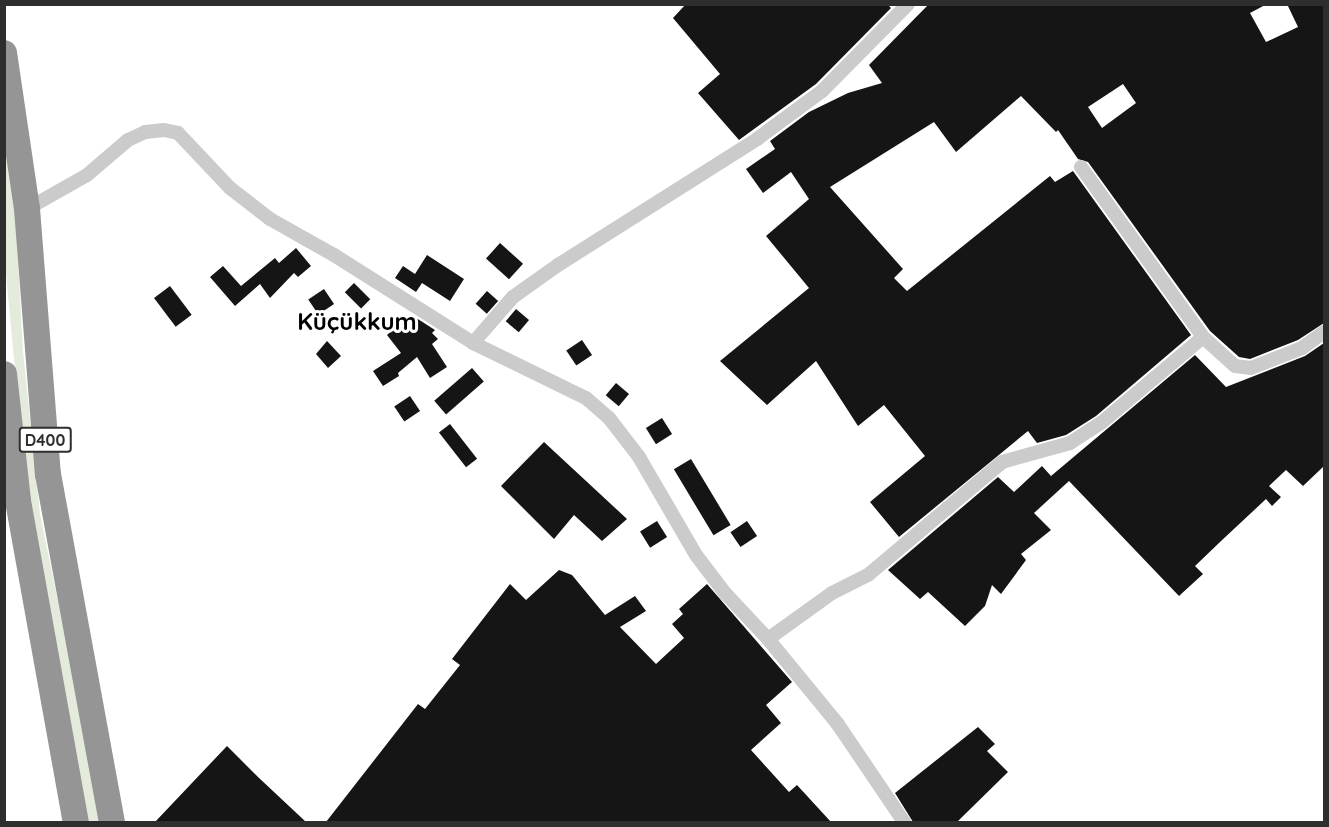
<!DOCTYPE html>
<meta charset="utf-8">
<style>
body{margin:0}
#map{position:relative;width:1329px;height:827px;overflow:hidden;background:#fff;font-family:Quicksand,sans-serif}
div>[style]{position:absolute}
.green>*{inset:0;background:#e5ebdc}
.building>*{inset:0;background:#151515;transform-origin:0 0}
.street>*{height:14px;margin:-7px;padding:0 7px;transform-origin:7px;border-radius:7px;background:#cbcbcb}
.highway>*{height:26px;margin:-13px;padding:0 13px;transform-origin:13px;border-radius:13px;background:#959595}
span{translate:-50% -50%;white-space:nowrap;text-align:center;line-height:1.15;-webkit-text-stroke:6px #fff;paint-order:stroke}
.shield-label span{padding:2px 4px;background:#fff;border:2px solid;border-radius:4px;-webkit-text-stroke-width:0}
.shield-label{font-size:16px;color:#2e2e2e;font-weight:700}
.district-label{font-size:24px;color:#000;font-weight:700}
.frame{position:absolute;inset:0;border:6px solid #2e2e2e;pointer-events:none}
</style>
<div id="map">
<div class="green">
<div style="clip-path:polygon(4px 121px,15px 204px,23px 351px,40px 514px,103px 822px,85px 822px,29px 516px,5px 264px)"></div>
</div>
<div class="building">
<div style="clip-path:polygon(686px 4px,887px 4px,891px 8px,816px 84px,739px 140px,698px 93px,720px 74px,673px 18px)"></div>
<div style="clip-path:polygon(evenodd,929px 4px,1267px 4px,1250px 13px,1266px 42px,1298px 27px,1287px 4px,1324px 4px,1324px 323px,1298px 340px,1250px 359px,1239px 357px,1210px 331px,1088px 162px,1078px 159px,1058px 130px,1056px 132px,1021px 96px,956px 152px,934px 122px,830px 187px,903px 269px,894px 278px,907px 291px,1050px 176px,1055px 182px,1073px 171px,1191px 335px,1096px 416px,1066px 435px,1037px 443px,1028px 431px,899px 537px,870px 502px,925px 456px,884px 405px,858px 426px,816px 361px,767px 405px,720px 361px,809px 288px,766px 236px,809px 199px,791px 172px,763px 193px,746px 169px,775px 149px,770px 141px,809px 112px,848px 93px,882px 83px,869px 65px,929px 4px,1123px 84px,1136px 103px,1102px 128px,1088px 107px,1123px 84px)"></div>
<div style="left:500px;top:243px;width:31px;height:21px;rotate:42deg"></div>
<div style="clip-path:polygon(296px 248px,311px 266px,298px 277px,294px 273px,270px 298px,260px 284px,235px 306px,210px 277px,223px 266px,241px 286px,275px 258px,279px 263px)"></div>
<div style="clip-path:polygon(427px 255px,464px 279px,450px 301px,422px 283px,416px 292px,395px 278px,403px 266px,415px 274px)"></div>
<div style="left:354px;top:283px;width:23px;height:13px;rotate:45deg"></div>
<div style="left:170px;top:286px;width:36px;height:20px;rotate:53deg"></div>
<div style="left:324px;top:289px;width:18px;height:19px;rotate:56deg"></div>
<div style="left:487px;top:291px;width:15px;height:17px;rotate:42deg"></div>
<div style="left:516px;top:309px;width:17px;height:16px;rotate:40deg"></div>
<div style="clip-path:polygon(410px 314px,435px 330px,432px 333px,438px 339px,432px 344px,447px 367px,430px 378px,417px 357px,398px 373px,399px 376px,383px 386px,373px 371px,401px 353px,387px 335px)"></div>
<div style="left:582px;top:340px;width:18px;height:19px;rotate:56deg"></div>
<div style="clip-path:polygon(327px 341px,341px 356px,328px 368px,316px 354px)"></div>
<div style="clip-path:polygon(1324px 343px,1324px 466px,1303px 486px,1286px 470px,1269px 486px,1281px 497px,1272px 506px,1266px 499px,1220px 542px,1195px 566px,1203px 574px,1179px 596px,1069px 481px,1034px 513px,1051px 530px,1021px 554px,1026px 560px,1001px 594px,992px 585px,985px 606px,965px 626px,928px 592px,920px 599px,888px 570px,998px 477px,1014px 492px,1042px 466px,1051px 476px,1195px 355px,1226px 387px,1305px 356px)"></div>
<div style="left:472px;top:368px;width:18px;height:50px;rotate:49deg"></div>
<div style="left:616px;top:383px;width:17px;height:16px;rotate:40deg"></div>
<div style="left:410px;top:396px;width:18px;height:19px;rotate:56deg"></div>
<div style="left:662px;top:418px;width:19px;height:19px;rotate:58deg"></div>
<div style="left:450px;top:424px;width:44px;height:14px;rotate:52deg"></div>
<div style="clip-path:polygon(544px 442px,627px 519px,602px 541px,574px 515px,554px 539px,501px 486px)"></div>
<div style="left:691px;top:459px;width:77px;height:20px;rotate:59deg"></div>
<div style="left:657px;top:521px;width:19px;height:20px;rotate:58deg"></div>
<div style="left:747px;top:521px;width:18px;height:20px;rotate:56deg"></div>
<div style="clip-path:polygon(559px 570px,572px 575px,605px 615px,635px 596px,646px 611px,620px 627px,656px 664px,684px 638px,672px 624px,683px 614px,679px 609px,707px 584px,792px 682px,766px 705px,781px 723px,751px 750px,789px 792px,797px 785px,831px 822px,326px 822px,418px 704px,425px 709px,460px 665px,452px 659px,510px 584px,526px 600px)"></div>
<div style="clip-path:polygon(978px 727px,995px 744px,987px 751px,1008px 772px,957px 822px,913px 822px,895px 793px)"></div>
<div style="clip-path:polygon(227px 746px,258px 777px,306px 822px,155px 822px)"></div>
</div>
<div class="street">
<div style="left:1081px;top:167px;width:209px;rotate:54.3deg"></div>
<div style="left:1203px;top:337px;width:43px;rotate:42.2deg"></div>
<div style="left:1235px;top:366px;width:16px;rotate:7deg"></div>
<div style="left:1251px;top:368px;width:55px;rotate:-21.4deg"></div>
<div style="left:1302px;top:348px;width:27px;rotate:-36deg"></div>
<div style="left:27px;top:209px;width:69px;rotate:-29.5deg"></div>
<div style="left:87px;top:175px;width:54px;rotate:-40.5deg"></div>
<div style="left:128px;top:140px;width:19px;rotate:-25deg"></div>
<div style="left:145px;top:132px;width:19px;rotate:-6deg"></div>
<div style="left:164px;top:130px;width:14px;rotate:12deg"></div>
<div style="left:178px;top:133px;width:76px;rotate:46.6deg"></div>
<div style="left:230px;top:188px;width:51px;rotate:37.8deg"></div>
<div style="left:270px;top:219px;width:73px;rotate:29.4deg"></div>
<div style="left:334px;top:255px;width:165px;rotate:32.3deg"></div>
<div style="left:473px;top:343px;width:126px;rotate:26deg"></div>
<div style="left:586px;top:398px;width:30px;rotate:41deg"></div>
<div style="left:609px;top:418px;width:49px;rotate:52.4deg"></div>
<div style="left:639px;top:457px;width:113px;rotate:59.8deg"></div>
<div style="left:696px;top:555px;width:48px;rotate:52.7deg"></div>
<div style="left:725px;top:593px;width:63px;rotate:46.9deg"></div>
<div style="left:768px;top:639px;width:109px;rotate:50.6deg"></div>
<div style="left:837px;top:723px;width:120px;rotate:55.9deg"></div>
<div style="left:473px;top:343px;width:61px;rotate:-49deg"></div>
<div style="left:513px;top:297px;width:55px;rotate:-35.4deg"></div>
<div style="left:558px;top:265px;width:236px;rotate:-32.3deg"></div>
<div style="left:757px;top:139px;width:81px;rotate:-36.4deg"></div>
<div style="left:822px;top:91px;width:122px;rotate:-45.3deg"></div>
<div style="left:768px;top:639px;width:79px;rotate:-35.7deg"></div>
<div style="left:832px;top:593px;width:40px;rotate:-26.6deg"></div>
<div style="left:868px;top:575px;width:175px;rotate:-40.1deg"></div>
<div style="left:1002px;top:462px;width:71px;rotate:-15.6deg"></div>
<div style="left:1070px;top:443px;width:37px;rotate:-33deg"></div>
<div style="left:1101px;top:423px;width:133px;rotate:-40.1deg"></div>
</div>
<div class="highway">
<div style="left:4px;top:53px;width:158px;rotate:81.6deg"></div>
<div style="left:27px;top:209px;width:266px;rotate:85.5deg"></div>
<div style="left:48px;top:474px;width:354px;rotate:79.6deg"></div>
<div style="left:4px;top:374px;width:128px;rotate:83.7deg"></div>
<div style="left:18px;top:501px;width:326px;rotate:79.8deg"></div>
</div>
<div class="shield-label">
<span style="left:45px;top:440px">D400</span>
</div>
<div class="district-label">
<span style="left:357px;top:322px">Küçükkum</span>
</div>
<div class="frame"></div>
</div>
